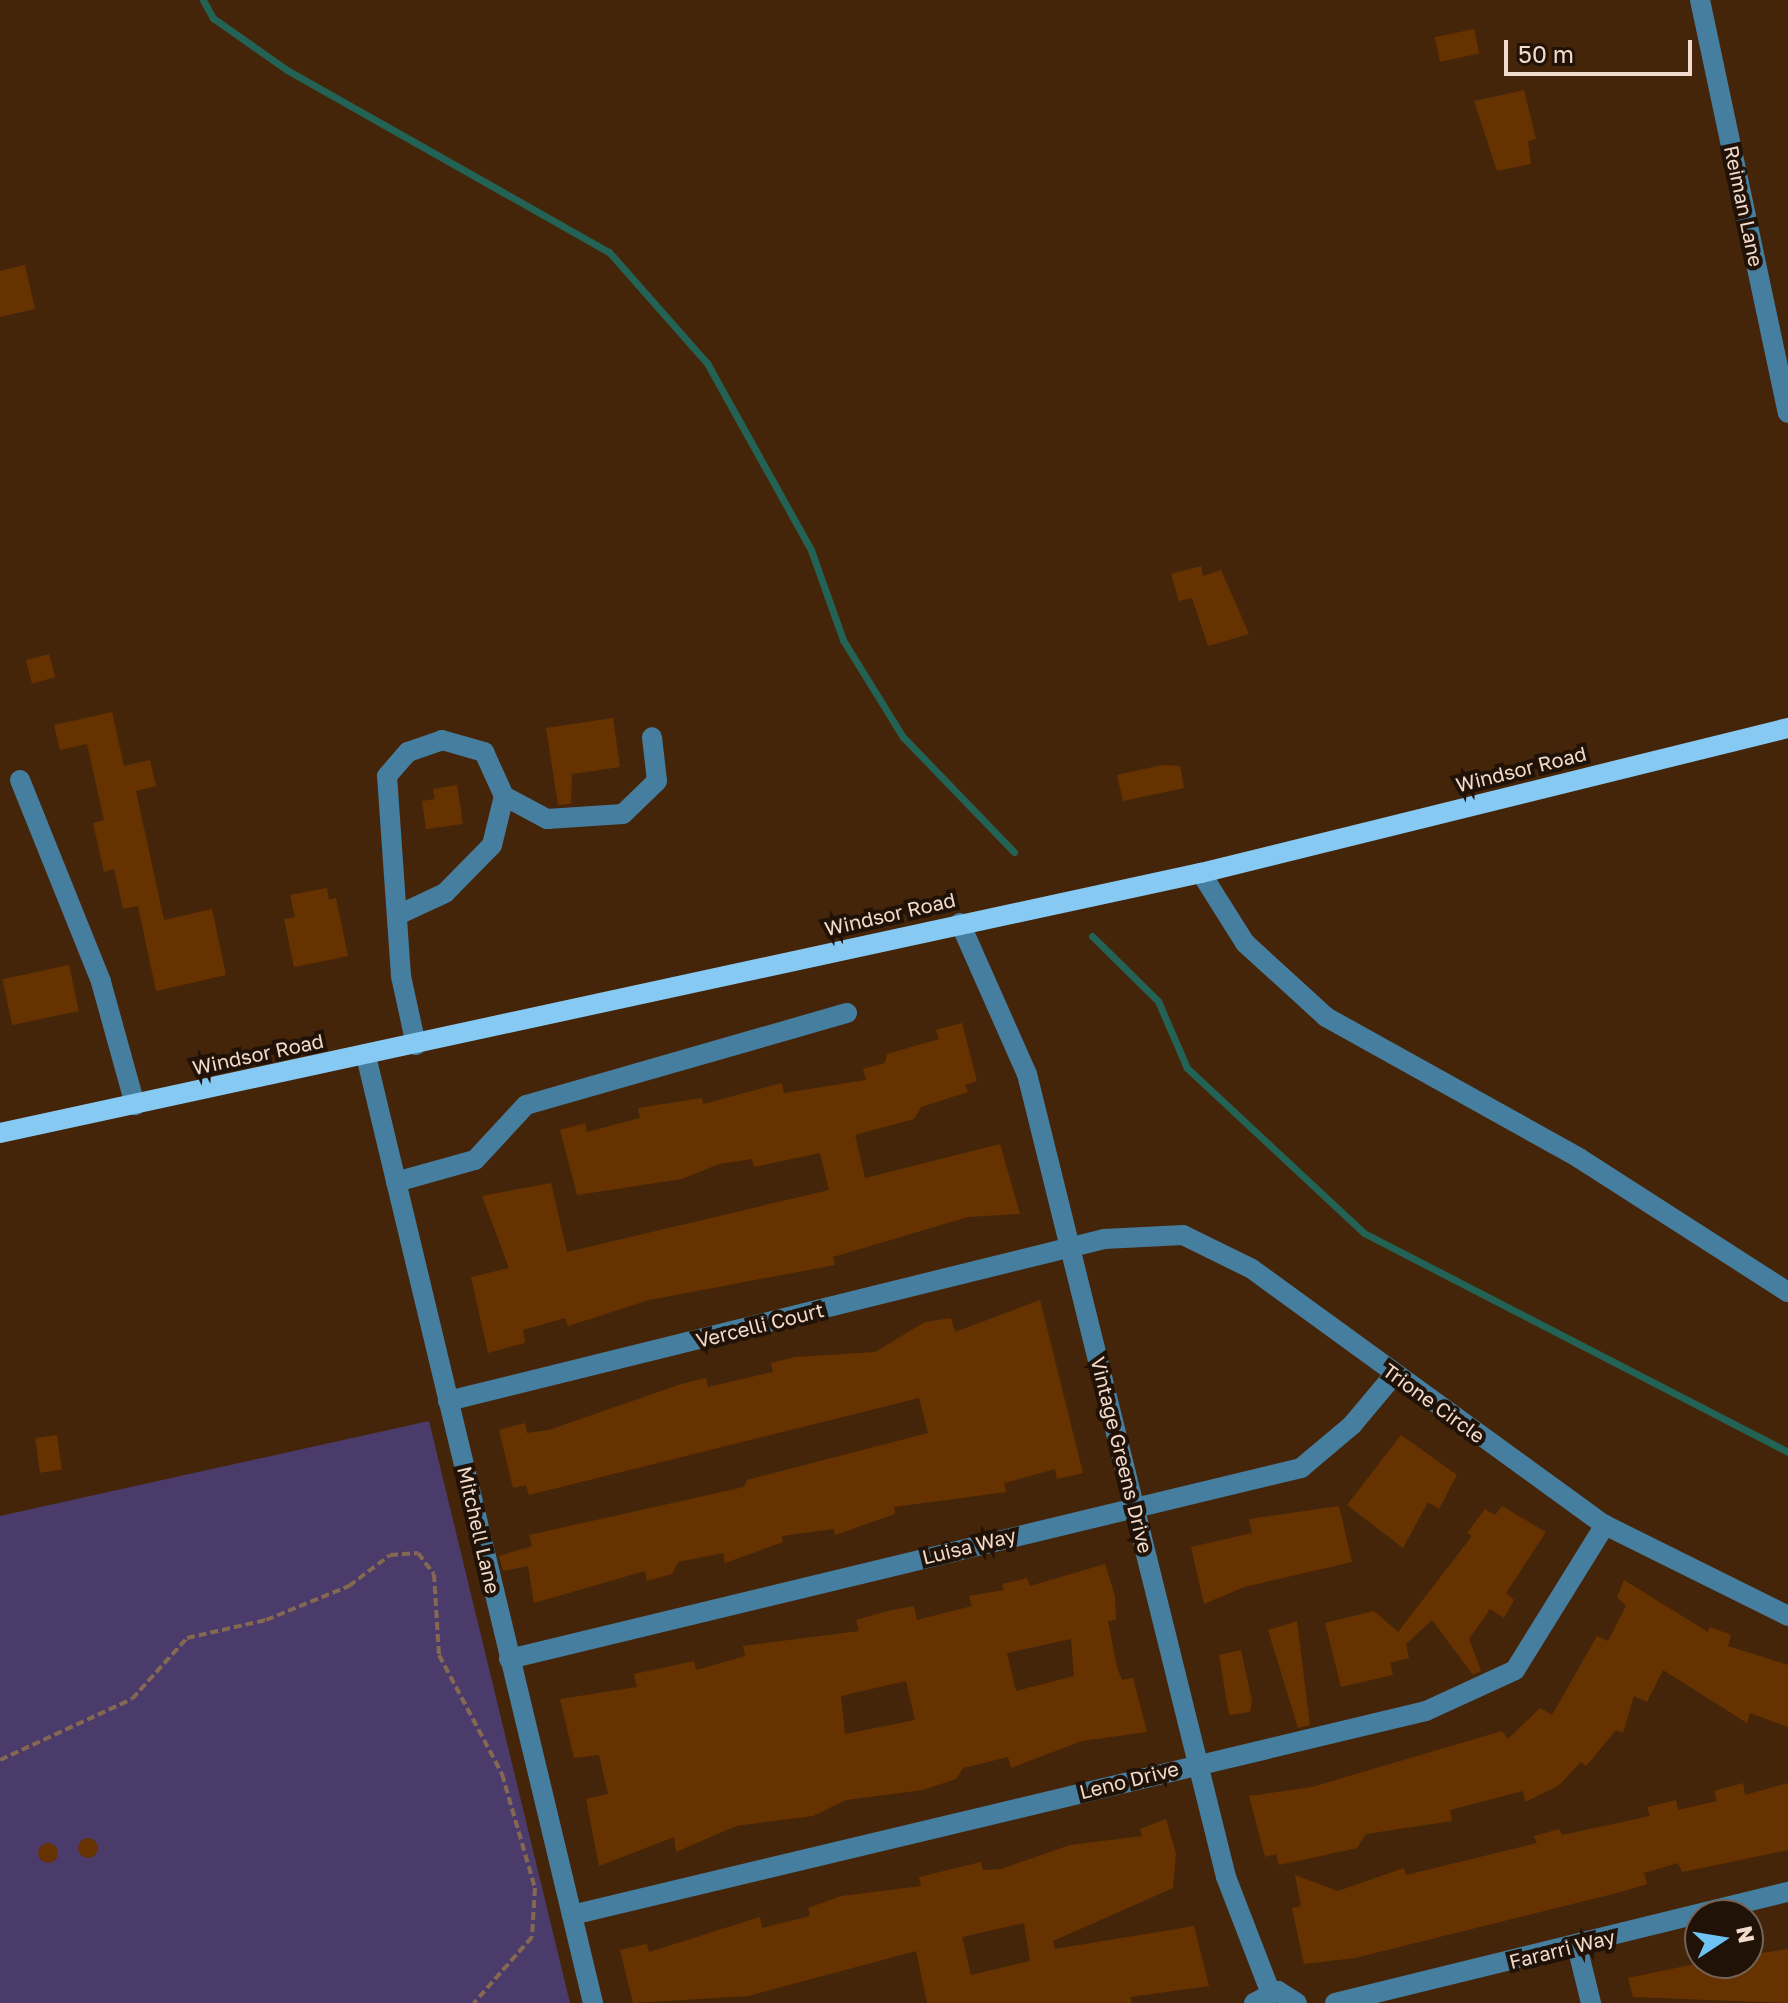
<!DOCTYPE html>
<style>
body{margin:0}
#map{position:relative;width:1788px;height:2003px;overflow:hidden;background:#452509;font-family:"Golos Text",sans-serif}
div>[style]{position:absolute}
.green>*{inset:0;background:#4a3b6b}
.stream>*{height:7px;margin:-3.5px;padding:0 3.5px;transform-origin:3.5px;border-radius:3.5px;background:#236356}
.building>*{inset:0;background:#630;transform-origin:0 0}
.round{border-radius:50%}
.path>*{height:4px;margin-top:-2px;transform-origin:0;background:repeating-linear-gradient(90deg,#856851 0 8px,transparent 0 12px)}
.minor>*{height:20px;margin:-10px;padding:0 10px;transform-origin:10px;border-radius:10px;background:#467ea0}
.major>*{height:20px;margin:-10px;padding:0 10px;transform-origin:10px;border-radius:10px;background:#86c9f2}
span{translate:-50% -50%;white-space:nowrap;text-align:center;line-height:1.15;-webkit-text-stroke:8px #211208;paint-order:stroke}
.street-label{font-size:20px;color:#f1dbcc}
.north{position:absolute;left:1684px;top:1899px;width:80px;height:80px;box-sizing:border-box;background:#211208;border:2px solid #746256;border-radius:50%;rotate:78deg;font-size:22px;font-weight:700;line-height:32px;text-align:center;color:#f1dbcc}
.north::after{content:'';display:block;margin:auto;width:28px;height:36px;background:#6fc2f4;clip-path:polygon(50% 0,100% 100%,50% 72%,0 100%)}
.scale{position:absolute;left:1504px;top:40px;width:188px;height:36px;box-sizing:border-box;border:4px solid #f1dbcc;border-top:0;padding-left:10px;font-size:24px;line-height:28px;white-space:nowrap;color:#f1dbcc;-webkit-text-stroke:6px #211208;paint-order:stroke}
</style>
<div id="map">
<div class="green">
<div style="clip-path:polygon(429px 1421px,570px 2003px,0 2003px,0 1516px)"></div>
</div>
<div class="stream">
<div style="left:203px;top:0;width:21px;rotate:61deg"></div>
<div style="left:213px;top:18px;width:90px;rotate:35.1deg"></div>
<div style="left:287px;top:70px;width:370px;rotate:29.5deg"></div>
<div style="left:609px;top:252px;width:148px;rotate:48.6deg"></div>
<div style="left:707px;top:363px;width:214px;rotate:60.9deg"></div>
<div style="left:811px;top:550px;width:96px;rotate:70.4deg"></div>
<div style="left:843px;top:640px;width:114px;rotate:58.3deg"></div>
<div style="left:903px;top:737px;width:160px;rotate:46deg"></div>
<div style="left:1092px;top:936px;width:93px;rotate:44.6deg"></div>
<div style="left:1158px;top:1001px;width:73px;rotate:66.6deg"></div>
<div style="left:1187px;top:1068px;width:242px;rotate:43deg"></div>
<div style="left:1364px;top:1233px;width:477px;rotate:27.3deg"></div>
</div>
<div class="building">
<div style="left:1474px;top:29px;width:25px;height:40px;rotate:78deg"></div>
<div style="clip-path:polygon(1524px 90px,1536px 139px,1528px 141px,1531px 164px,1497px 171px,1474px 101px)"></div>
<div style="clip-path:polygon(25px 265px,35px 309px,0 317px,0 271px)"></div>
<div style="clip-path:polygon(1201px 566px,1203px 576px,1221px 570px,1249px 634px,1208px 646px,1192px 598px,1179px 601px,1171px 574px)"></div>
<div style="left:49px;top:654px;width:24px;height:24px;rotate:75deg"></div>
<div style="clip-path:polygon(112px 712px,124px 766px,150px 760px,156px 786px,136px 791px,164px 920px,212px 909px,226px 975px,156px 991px,138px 906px,123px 909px,114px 869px,104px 872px,93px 823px,104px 820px,87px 744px,60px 750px,54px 725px)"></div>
<div style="clip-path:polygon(613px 718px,620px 767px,572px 774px,571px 804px,558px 805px,546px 728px)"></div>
<div style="clip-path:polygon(1162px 765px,1180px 766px,1184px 788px,1123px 801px,1117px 775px)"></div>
<div style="clip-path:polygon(457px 785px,463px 824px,426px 829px,422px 801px,435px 799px,433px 789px)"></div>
<div style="clip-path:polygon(327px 888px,329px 900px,336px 898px,348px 956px,294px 967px,284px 919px,295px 917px,290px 895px)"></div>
<div style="left:69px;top:965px;width:47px;height:68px;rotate:78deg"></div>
<div style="clip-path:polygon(962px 1023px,977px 1081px,965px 1085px,968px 1092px,921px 1107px,914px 1119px,855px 1135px,865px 1178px,1000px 1144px,1020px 1214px,968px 1217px,833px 1257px,835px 1265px,649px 1300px,568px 1326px,565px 1318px,523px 1330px,525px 1343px,488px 1353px,471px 1277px,509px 1268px,482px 1196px,551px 1183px,567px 1252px,829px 1190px,820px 1153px,754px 1167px,752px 1159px,719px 1164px,682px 1179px,577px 1195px,560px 1130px,585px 1123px,587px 1132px,640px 1118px,638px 1108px,702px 1098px,703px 1104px,782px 1083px,784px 1093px,866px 1080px,863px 1069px,885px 1063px,887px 1054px,939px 1039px,936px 1030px)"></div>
<div style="clip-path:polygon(1040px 1300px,1083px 1473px,1057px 1479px,1055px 1469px,1004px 1483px,1006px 1492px,894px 1507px,895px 1514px,835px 1535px,834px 1529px,782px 1536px,783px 1542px,725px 1563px,723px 1553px,678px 1562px,672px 1574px,647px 1581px,645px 1571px,534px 1603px,528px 1566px,503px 1571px,499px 1556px,532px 1546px,529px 1535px,744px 1487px,747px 1480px,928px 1433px,919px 1398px,529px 1495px,526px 1485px,513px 1488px,499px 1430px,525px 1423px,527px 1433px,549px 1430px,681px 1384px,706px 1378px,708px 1387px,773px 1372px,771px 1363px,795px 1357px,875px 1352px,925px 1322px,951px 1318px,955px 1332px)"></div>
<div style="left:57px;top:1435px;width:35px;height:22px;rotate:82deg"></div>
<div style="clip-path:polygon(1401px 1435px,1457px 1475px,1439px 1509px,1428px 1502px,1403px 1548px,1347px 1505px)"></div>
<div style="clip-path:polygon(1339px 1506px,1352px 1562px,1244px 1587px,1204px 1604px,1191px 1547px,1252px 1533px,1249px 1519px)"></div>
<div style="clip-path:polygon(1502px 1506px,1546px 1532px,1506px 1593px,1514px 1600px,1504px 1618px,1490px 1609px,1469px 1639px,1481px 1671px,1473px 1675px,1432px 1620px,1406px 1644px,1409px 1658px,1390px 1663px,1393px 1675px,1341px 1687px,1325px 1623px,1374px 1611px,1398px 1632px,1472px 1536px,1467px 1533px,1485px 1509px,1495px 1515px)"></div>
<div style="clip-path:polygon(evenodd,1105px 1564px,1115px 1596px,1116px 1620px,1108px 1621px,1117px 1667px,1122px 1680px,1133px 1678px,1147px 1732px,1082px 1741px,1011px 1768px,1008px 1757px,963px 1768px,956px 1779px,923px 1790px,846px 1800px,813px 1816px,736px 1826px,676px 1852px,674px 1837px,599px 1866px,586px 1799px,608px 1794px,599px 1755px,574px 1758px,560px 1699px,637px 1687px,634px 1674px,694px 1661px,696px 1670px,745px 1656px,743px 1646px,859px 1631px,856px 1620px,888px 1611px,914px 1606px,917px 1620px,972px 1606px,969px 1596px,1004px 1590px,1002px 1584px,1027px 1578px,1030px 1586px,1105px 1564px,1071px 1639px,1074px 1676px,1016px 1691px,1007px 1653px,1071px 1639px,1105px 1564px,906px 1681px,915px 1720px,845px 1734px,841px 1696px,906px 1681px)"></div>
<div style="clip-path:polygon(1624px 1580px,1708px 1632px,1710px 1627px,1731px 1635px,1728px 1646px,1788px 1665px,1788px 1727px,1750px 1713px,1747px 1723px,1663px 1670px,1647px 1702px,1634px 1696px,1623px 1733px,1616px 1730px,1586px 1766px,1581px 1762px,1558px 1786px,1525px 1802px,1523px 1791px,1450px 1810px,1452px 1821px,1366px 1834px,1357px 1848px,1279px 1865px,1276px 1854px,1265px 1857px,1249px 1796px,1312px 1787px,1502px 1731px,1508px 1739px,1540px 1708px,1552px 1715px,1597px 1636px,1608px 1641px,1626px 1606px,1617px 1597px)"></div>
<div style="clip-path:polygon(1297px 1621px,1310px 1725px,1298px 1728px,1268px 1630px)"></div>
<div style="clip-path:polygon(1241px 1650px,1252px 1701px,1250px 1712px,1229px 1715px,1219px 1655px)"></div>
<div style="clip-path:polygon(1743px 1783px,1745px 1795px,1788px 1783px,1788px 1850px,1682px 1872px,1678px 1863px,1644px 1873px,1647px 1884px,1617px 1893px,1355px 1958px,1304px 1964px,1292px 1908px,1301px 1906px,1295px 1875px,1338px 1891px,1404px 1868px,1406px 1875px,1537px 1843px,1534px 1836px,1559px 1829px,1562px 1835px,1650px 1816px,1647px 1807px,1676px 1800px,1678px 1810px,1717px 1801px,1714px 1791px)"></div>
<div style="clip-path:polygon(evenodd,1166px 1819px,1176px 1854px,1173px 1888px,1053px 1941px,1055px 1949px,1194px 1926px,1209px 1986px,1130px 1997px,1132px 2003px,927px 2003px,916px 1951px,748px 1996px,633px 2003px,620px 1950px,647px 1944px,649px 1952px,760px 1917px,762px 1928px,810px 1916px,808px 1908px,841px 1896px,921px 1886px,919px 1877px,981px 1862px,983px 1870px,1001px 1869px,1070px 1845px,1142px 1836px,1140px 1829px,1166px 1819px,1024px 1923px,1030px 1961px,971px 1975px,962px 1937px,1024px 1923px)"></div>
<div class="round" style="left:78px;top:1838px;width:20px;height:20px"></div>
<div class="round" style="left:38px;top:1843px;width:20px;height:20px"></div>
<div style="clip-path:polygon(1788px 1949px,1788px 2003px,1633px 1997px,1628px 1978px,1700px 1963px,1748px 1963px,1748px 1955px)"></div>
</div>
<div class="path">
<div style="left:0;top:1760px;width:145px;rotate:-24.8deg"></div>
<div style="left:132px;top:1699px;width:82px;rotate:-48deg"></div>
<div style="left:187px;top:1638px;width:81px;rotate:-12.8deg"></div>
<div style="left:266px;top:1620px;width:90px;rotate:-22.3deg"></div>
<div style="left:349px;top:1586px;width:51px;rotate:-37.1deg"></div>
<div style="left:390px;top:1555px;width:28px;rotate:-4deg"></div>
<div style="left:418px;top:1553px;width:26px;rotate:53deg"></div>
<div style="left:434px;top:1574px;width:81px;rotate:86.5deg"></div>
<div style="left:439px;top:1655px;width:135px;rotate:62.1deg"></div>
<div style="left:502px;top:1774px;width:119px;rotate:73.9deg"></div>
<div style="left:535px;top:1888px;width:49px;rotate:93.5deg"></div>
<div style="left:532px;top:1937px;width:88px;rotate:131.3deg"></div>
</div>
<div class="minor">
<div style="left:1700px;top:0;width:422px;rotate:78deg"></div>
<div style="left:20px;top:780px;width:218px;rotate:68.1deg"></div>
<div style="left:101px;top:982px;width:128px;rotate:74.5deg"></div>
<div style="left:1201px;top:873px;width:83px;rotate:57.8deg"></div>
<div style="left:1245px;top:943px;width:110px;rotate:42.4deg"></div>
<div style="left:1326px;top:1017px;width:290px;rotate:29.1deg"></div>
<div style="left:1579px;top:1158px;width:248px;rotate:32.7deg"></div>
<div style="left:400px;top:914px;width:50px;rotate:-25deg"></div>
<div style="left:445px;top:893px;width:67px;rotate:-45.6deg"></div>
<div style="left:492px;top:845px;width:50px;rotate:-76.2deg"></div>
<div style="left:960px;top:923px;width:165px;rotate:66.1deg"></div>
<div style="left:1027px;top:1074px;width:827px;rotate:76.08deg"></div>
<div style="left:1226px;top:1877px;width:122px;rotate:68.9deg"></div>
<div style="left:416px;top:1045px;width:71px;rotate:-102.3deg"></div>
<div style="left:401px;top:976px;width:200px;rotate:-94deg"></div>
<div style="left:387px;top:776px;width:32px;rotate:-49deg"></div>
<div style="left:408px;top:752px;width:36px;rotate:-19deg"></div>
<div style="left:442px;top:740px;width:44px;rotate:15.9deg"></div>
<div style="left:484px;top:752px;width:48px;rotate:65.6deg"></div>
<div style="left:504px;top:796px;width:49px;rotate:28.1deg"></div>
<div style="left:547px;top:819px;width:76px;rotate:-3.8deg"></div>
<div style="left:623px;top:814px;width:47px;rotate:-44.1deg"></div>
<div style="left:657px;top:781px;width:44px;rotate:-96.5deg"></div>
<div style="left:366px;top:1056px;width:974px;rotate:76.52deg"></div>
<div style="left:396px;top:1182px;width:82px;rotate:-15.6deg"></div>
<div style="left:475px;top:1160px;width:75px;rotate:-47.2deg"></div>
<div style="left:526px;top:1105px;width:334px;rotate:-16deg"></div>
<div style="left:448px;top:1401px;width:676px;rotate:-13.87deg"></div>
<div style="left:1104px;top:1239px;width:79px;rotate:-2.9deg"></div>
<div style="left:1183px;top:1235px;width:77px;rotate:26.2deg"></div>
<div style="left:1252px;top:1269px;width:436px;rotate:36deg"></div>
<div style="left:1605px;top:1525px;width:204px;rotate:26.4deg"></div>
<div style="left:509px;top:1659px;width:815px;rotate:-13.56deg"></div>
<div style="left:1301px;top:1468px;width:67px;rotate:-40.1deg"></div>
<div style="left:1352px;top:1425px;width:65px;rotate:-50deg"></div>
<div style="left:572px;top:1915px;width:878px;rotate:-13.43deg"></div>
<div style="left:1426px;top:1711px;width:98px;rotate:-24.7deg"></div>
<div style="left:1515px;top:1670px;width:171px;rotate:-58.2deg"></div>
<div style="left:1577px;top:1946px;width:59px;rotate:76.2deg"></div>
<div style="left:1254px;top:2003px;width:27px;rotate:-27deg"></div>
<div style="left:1278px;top:1991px;width:22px;rotate:32deg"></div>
<div style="left:1335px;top:2003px;width:466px;rotate:-13.8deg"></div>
</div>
<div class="major">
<div style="left:0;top:1133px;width:1229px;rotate:-12.22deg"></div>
<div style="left:1201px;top:873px;width:605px;rotate:-13.88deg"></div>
</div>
<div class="street-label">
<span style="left:1744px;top:206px;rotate:78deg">Reiman Lane</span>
<span style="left:1521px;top:769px;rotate:-14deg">Windsor Road</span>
<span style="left:890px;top:914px;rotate:-13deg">Windsor Road</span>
<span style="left:258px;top:1054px;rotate:-12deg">Windsor Road</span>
<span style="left:760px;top:1325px;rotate:-14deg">Vercelli Court</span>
<span style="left:1434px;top:1403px;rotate:36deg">Trione Circle</span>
<span style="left:1122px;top:1455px;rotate:76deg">Vintage Greens Drive</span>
<span style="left:479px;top:1530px;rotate:77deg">Mitchell Lane</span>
<span style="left:969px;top:1546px;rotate:-14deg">Luisa Way</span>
<span style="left:1129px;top:1780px;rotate:-14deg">Leno Drive</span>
<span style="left:1562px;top:1949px;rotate:-14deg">Fararri Way</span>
</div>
<div class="north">N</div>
<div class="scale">50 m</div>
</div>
